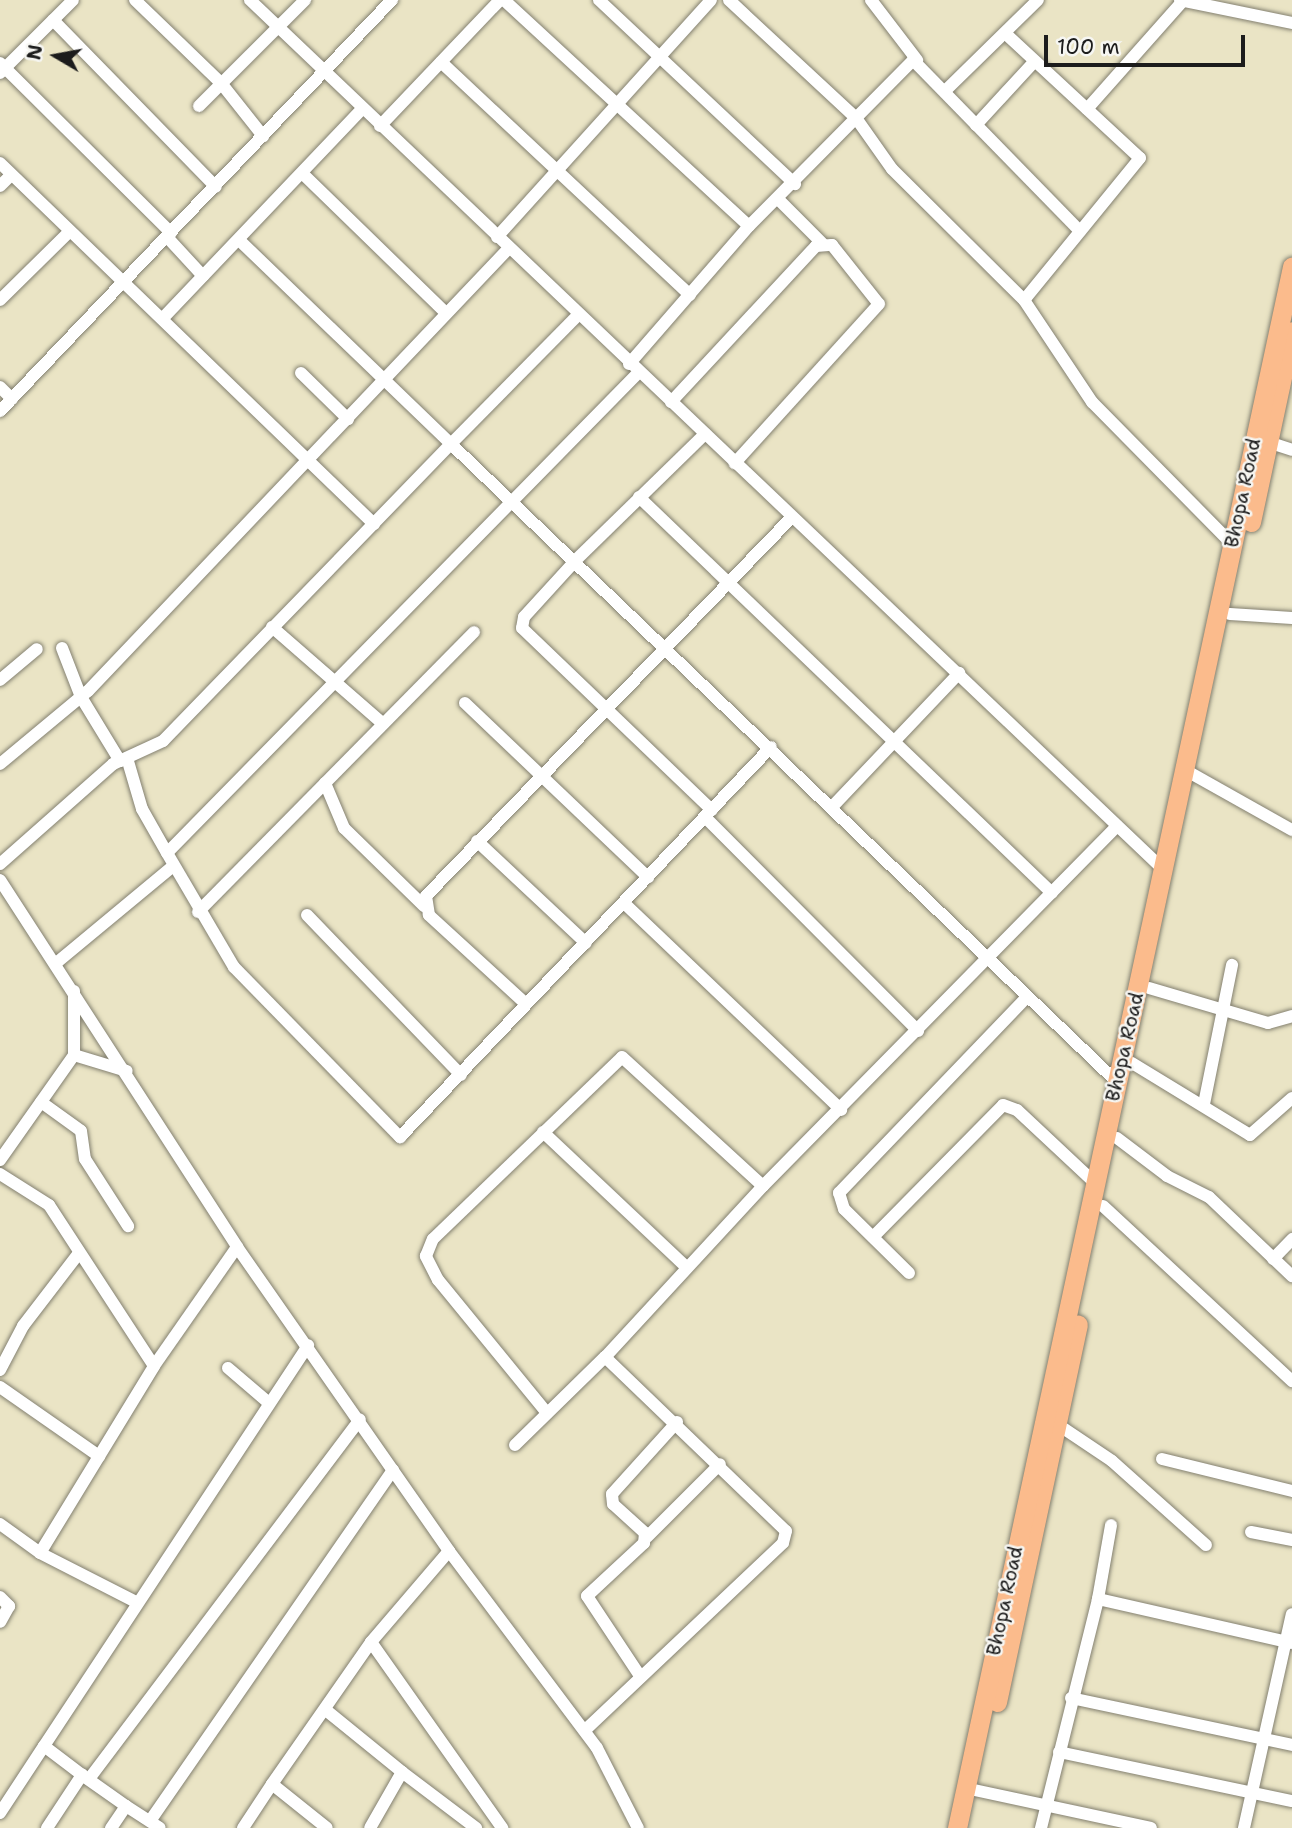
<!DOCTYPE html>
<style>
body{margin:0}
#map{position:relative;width:1292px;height:1828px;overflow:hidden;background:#eae4c5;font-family:"Shantell Sans",sans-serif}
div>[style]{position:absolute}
.roads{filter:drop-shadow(0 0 2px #838070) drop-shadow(0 0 2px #838070)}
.minor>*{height:12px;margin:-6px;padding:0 6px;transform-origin:6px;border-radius:6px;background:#fff}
.primary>*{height:19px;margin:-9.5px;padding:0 9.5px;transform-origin:9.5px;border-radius:9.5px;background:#fbbb8c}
span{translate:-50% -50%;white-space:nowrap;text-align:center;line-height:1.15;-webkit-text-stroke:5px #f6f6f2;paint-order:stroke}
.street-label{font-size:19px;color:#1c1c1c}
.north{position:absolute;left:21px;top:21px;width:70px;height:70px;-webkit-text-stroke:5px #f6f6f2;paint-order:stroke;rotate:280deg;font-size:19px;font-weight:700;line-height:28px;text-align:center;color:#1c1c1c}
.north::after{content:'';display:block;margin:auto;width:24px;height:32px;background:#1c1c1c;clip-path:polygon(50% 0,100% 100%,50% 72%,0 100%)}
.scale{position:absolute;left:1044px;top:35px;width:201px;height:32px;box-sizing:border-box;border:4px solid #1c1c1c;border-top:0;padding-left:9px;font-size:21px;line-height:24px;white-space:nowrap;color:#1c1c1c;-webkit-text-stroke:5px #f6f6f2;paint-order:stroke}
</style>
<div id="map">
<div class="roads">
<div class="minor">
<div style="left:135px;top:0;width:120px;rotate:44deg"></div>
<div style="left:221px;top:83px;width:68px;rotate:51.6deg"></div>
<div style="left:250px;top:0;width:1262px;rotate:43.59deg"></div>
<div style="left:504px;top:0;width:333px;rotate:42.7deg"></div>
<div style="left:599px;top:0;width:269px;rotate:43.2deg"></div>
<div style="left:729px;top:0;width:173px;rotate:42.9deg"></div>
<div style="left:856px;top:118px;width:62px;rotate:54.8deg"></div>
<div style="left:892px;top:169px;width:186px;rotate:44.8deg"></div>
<div style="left:1024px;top:300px;width:123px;rotate:56.3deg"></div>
<div style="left:1092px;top:402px;width:199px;rotate:45.4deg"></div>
<div style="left:871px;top:0;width:76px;rotate:52.5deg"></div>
<div style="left:1180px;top:0;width:114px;rotate:11.6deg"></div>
<div style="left:53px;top:20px;width:233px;rotate:45.7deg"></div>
<div style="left:1007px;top:35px;width:181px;rotate:42.8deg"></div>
<div style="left:1140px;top:158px;width:183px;rotate:129.2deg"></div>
<div style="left:441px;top:62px;width:341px;rotate:43.1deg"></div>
<div style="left:0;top:63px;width:241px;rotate:44.8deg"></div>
<div style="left:0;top:73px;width:103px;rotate:-45deg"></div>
<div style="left:945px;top:91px;width:130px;rotate:-44.4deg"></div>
<div style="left:199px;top:106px;width:150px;rotate:-45deg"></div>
<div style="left:1087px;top:109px;width:144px;rotate:-48.4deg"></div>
<div style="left:976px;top:125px;width:86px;rotate:-47.4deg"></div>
<div style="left:380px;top:126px;width:174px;rotate:-46.4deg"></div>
<div style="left:0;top:163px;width:520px;rotate:43.99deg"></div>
<div style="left:303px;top:174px;width:199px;rotate:44.2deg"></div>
<div style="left:0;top:186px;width:16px;rotate:-45deg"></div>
<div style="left:779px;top:200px;width:61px;rotate:45deg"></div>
<div style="left:167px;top:237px;width:53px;rotate:47.3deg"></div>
<div style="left:497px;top:237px;width:319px;rotate:-47.9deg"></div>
<div style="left:0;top:300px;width:98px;rotate:-44.6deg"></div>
<div style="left:579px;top:314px;width:182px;rotate:134.6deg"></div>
<div style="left:451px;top:444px;width:922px;rotate:43.77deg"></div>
<div style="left:163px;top:318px;width:287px;rotate:-46.4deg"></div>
<div style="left:629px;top:364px;width:183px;rotate:-49deg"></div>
<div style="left:749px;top:226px;width:233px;rotate:-45.3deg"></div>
<div style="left:913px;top:60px;width:239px;rotate:45.7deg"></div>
<div style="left:301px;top:373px;width:66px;rotate:44.4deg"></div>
<div style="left:638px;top:373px;width:672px;rotate:134.46deg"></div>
<div style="left:167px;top:853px;width:132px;rotate:59.6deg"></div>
<div style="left:234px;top:967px;width:238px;rotate:45.7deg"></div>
<div style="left:400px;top:1137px;width:538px;rotate:-46.43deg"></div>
<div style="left:0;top:387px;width:17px;rotate:45deg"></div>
<div style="left:671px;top:402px;width:213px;rotate:-47.1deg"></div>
<div style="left:816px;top:246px;width:16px;rotate:-4deg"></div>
<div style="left:832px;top:245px;width:75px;rotate:51.5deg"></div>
<div style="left:879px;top:304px;width:215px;rotate:132.2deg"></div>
<div style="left:0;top:411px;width:568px;rotate:-46.36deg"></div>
<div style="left:705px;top:434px;width:180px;rotate:135.7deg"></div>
<div style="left:576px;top:560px;width:77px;rotate:132.4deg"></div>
<div style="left:524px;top:617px;width:11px;rotate:100deg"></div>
<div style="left:522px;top:628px;width:263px;rotate:43.8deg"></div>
<div style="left:1268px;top:442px;width:25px;rotate:18deg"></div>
<div style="left:639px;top:497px;width:572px;rotate:43.8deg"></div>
<div style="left:1230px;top:614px;width:62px;rotate:3.7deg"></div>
<div style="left:272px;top:627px;width:147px;rotate:41.1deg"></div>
<div style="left:62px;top:648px;width:53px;rotate:68.8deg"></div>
<div style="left:81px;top:697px;width:75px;rotate:58.6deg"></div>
<div style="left:0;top:680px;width:48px;rotate:-40deg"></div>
<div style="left:465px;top:703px;width:253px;rotate:43.6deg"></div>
<div style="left:127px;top:758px;width:53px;rotate:73.6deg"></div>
<div style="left:142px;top:809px;width:51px;rotate:60.4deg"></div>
<div style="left:0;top:764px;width:114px;rotate:-39.7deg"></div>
<div style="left:88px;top:691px;width:611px;rotate:-46.46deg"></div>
<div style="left:1185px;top:770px;width:123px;rotate:29.3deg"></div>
<div style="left:325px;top:783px;width:49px;rotate:67.1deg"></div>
<div style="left:344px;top:828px;width:112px;rotate:44.3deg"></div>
<div style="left:832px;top:807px;width:185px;rotate:-46.5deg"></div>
<div style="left:705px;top:817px;width:302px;rotate:45.1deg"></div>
<div style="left:477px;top:841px;width:149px;rotate:43.1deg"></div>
<div style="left:0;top:864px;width:151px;rotate:-41.5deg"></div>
<div style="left:113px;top:764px;width:55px;rotate:-24.7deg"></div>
<div style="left:163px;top:741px;width:414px;rotate:-45.9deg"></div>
<div style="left:451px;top:444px;width:294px;rotate:-136.1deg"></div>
<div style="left:0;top:880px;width:437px;rotate:57.1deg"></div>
<div style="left:237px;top:1247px;width:371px;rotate:55.1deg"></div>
<div style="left:449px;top:1551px;width:246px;rotate:53.1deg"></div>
<div style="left:597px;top:1748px;width:90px;rotate:62.9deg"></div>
<div style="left:624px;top:903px;width:300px;rotate:43.6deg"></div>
<div style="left:198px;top:912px;width:393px;rotate:-45.4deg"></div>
<div style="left:307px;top:915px;width:222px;rotate:46.1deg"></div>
<div style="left:55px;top:964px;width:153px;rotate:-39.7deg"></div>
<div style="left:1149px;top:988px;width:124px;rotate:16.4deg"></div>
<div style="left:1268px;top:1023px;width:25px;rotate:-16deg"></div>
<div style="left:74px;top:991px;width:64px;rotate:90deg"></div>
<div style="left:74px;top:1055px;width:55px;rotate:16.8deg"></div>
<div style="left:526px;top:1004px;width:132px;rotate:-137.5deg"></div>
<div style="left:429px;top:915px;width:19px;rotate:-99deg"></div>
<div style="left:426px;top:896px;width:527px;rotate:-46deg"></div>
<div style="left:1132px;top:1063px;width:138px;rotate:31.4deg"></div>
<div style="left:1250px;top:1135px;width:56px;rotate:-41.4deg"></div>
<div style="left:41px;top:1102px;width:49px;rotate:35.9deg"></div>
<div style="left:81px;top:1131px;width:28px;rotate:82deg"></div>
<div style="left:85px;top:1159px;width:80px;rotate:57.3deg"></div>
<div style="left:1204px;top:1104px;width:142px;rotate:-78.6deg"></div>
<div style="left:543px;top:1132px;width:195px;rotate:43.3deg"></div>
<div style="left:1117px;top:1138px;width:63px;rotate:37.2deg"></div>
<div style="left:1167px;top:1176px;width:47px;rotate:26.6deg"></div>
<div style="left:1209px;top:1197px;width:115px;rotate:43.6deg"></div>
<div style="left:0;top:1160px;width:128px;rotate:-54.8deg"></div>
<div style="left:0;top:1174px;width:58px;rotate:32.3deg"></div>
<div style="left:49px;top:1205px;width:192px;rotate:56.9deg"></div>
<div style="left:763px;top:1186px;width:505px;rotate:-45.48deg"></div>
<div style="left:1103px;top:1206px;width:258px;rotate:42.8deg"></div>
<div style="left:873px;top:1237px;width:185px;rotate:-45.4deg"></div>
<div style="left:1003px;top:1105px;width:15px;rotate:20deg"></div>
<div style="left:1017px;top:1110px;width:107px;rotate:43.1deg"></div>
<div style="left:1273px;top:1259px;width:28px;rotate:-46deg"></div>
<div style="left:909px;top:1273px;width:91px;rotate:-135.4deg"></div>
<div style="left:844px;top:1209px;width:17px;rotate:-107deg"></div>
<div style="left:839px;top:1193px;width:272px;rotate:-46.2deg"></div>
<div style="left:228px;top:1368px;width:54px;rotate:40.5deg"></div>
<div style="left:0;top:1370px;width:50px;rotate:-62.4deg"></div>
<div style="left:23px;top:1326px;width:92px;rotate:-52.5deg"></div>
<div style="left:0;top:1387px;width:121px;rotate:34.9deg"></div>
<div style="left:547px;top:1413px;width:172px;rotate:-129.3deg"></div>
<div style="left:438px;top:1280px;width:27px;rotate:-117deg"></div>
<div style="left:426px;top:1256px;width:18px;rotate:-68deg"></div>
<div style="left:433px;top:1239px;width:262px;rotate:-43.9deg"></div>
<div style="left:622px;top:1057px;width:191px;rotate:42.5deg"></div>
<div style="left:763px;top:1186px;width:233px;rotate:132.7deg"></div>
<div style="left:1057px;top:1424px;width:66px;rotate:33.9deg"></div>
<div style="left:1112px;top:1461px;width:126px;rotate:41.8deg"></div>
<div style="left:515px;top:1445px;width:126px;rotate:-44.4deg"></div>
<div style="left:605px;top:1357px;width:251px;rotate:43.9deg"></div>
<div style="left:786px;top:1531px;width:12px;rotate:104deg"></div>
<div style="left:783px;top:1543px;width:272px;rotate:136.6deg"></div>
<div style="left:1162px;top:1459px;width:134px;rotate:13.8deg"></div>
<div style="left:0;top:1524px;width:49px;rotate:35.9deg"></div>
<div style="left:40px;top:1553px;width:219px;rotate:-58.6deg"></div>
<div style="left:154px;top:1366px;width:145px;rotate:-55.1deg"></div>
<div style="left:1251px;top:1532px;width:42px;rotate:11deg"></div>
<div style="left:647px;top:1537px;width:103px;rotate:-45deg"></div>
<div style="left:449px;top:1551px;width:120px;rotate:130.6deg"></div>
<div style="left:371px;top:1642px;width:228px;rotate:54.8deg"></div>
<div style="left:40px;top:1553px;width:108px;rotate:27deg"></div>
<div style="left:0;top:1597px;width:13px;rotate:45deg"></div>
<div style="left:9px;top:1606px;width:18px;rotate:119deg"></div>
<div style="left:1098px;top:1599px;width:75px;rotate:-80deg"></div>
<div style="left:640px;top:1676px;width:96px;rotate:-123.5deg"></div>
<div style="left:587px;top:1596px;width:78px;rotate:-42.9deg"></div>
<div style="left:644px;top:1543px;width:10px;rotate:-84deg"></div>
<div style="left:645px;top:1533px;width:43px;rotate:-137.8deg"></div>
<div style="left:613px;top:1504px;width:10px;rotate:-96deg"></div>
<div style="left:612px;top:1494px;width:97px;rotate:-47.9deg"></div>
<div style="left:1071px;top:1698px;width:226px;rotate:12deg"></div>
<div style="left:327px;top:1711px;width:97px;rotate:39.1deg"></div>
<div style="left:402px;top:1772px;width:64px;rotate:119.7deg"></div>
<div style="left:44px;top:1746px;width:480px;rotate:-56.6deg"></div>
<div style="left:1059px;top:1752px;width:238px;rotate:11.9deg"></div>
<div style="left:402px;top:1772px;width:93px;rotate:37.1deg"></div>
<div style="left:89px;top:1779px;width:450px;rotate:-53deg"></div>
<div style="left:272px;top:1784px;width:173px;rotate:-55.1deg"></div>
<div style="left:965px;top:1788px;width:190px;rotate:12.1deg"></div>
<div style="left:126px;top:1806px;width:40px;rotate:32.9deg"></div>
<div style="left:0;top:1813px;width:80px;rotate:-56.7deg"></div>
<div style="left:44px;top:1746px;width:48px;rotate:37.3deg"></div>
<div style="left:150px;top:1821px;width:427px;rotate:-55.3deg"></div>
<div style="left:47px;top:1828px;width:64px;rotate:-56.6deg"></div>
<div style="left:82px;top:1775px;width:54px;rotate:35.2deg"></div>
<div style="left:126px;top:1806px;width:27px;rotate:124deg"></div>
<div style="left:243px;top:1828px;width:53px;rotate:-56.6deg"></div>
<div style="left:272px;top:1784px;width:70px;rotate:38.7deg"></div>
<div style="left:1041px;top:1828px;width:236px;rotate:-76deg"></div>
<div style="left:1098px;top:1599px;width:199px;rotate:12.8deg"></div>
<div style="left:1244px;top:1828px;width:219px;rotate:-77.4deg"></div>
</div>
<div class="primary">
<div style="left:1251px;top:522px;width:195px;rotate:-77.9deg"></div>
<div style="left:997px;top:1702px;width:386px;rotate:-77.9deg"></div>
<div style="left:957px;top:1828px;width:1597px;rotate:-77.89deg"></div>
</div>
</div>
<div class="street-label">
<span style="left:1243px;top:493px;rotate:-78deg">Bhopa Road</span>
<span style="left:1125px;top:1047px;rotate:-77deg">Bhopa Road</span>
<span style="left:1005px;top:1601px;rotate:-78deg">Bhopa Road</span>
</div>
<div class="north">N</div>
<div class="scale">100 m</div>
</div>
